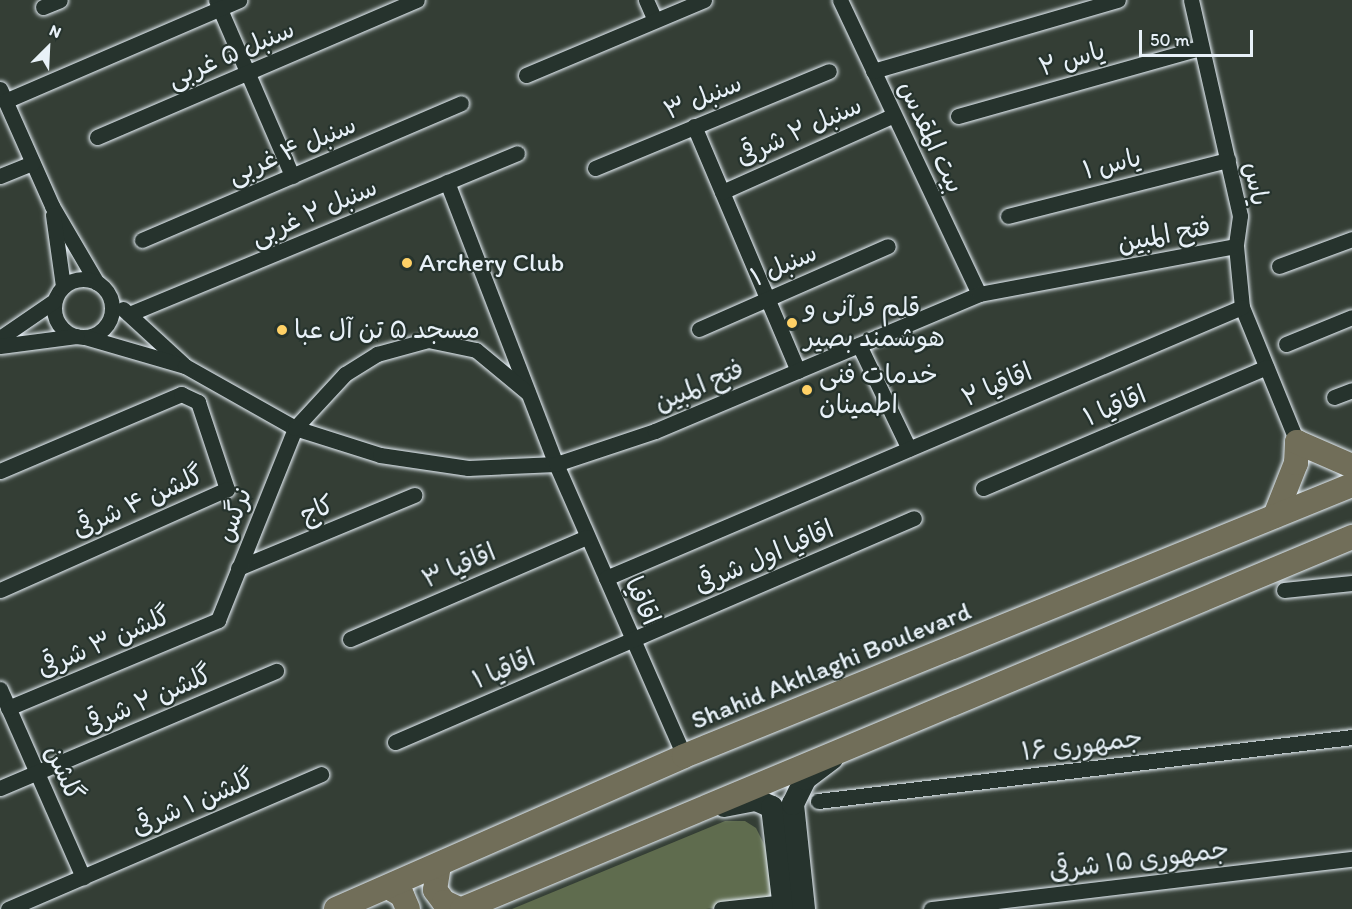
<!DOCTYPE html>
<meta charset="utf-8">
<style>
body{margin:0}
#map{position:relative;width:1352px;height:909px;overflow:hidden;background:#343e35;font-family:Itim,"Playpen Sans Arabic",sans-serif}
div>[style]{position:absolute}
.green>*{inset:0;background:#5f6c4e}
.roads{filter:drop-shadow(0 0 2px #e8f1f8) drop-shadow(0 0 2px #e8f1f8)}
.street>*{height:15px;margin:-7.5px;padding:0 7.5px;transform-origin:7.5px;border-radius:7.5px;background:#26332d}
.street>.ring{margin:-7.5px;padding:0;box-sizing:content-box;background:none;border:15px solid #26332d;border-radius:50%}
.secondary>*{height:22px;margin:-11px;padding:0 11px;transform-origin:11px;border-radius:11px;background:#26332d}
.primary>*{height:24px;margin:-12px;padding:0 12px;transform-origin:12px;border-radius:12px;background:#716e59}
.dots>*{width:16px;height:16px;translate:-50% -50%;box-sizing:border-box;border:3px solid #26332d;border-radius:50%}
span{translate:-50% -50%;white-space:nowrap;text-align:center;line-height:1.15;-webkit-text-stroke:4.5px #26332d;paint-order:stroke}
.street-label{font-size:26px;color:#e8f1f8}
.poi-label{font-size:26px;color:#e8f1f8}
.left{translate:0 -50%;text-align:left}
.north{position:absolute;left:18px;top:18px;width:60px;height:60px;-webkit-text-stroke:4px #26332d;paint-order:stroke;rotate:24deg;font-size:16px;font-weight:700;line-height:24px;text-align:center;color:#e8f1f8}
.north::after{content:'';display:block;margin:auto;width:21px;height:27px;background:#e8f1f8;clip-path:polygon(50% 0,100% 100%,50% 72%,0 100%)}
.scale{position:absolute;left:1139px;top:30px;width:114px;height:27px;box-sizing:border-box;border:3px solid #e8f1f8;border-top:0;padding-left:8px;font-size:18px;line-height:21px;white-space:nowrap;color:#e8f1f8;-webkit-text-stroke:4px #26332d;paint-order:stroke}
</style>
<div id="map">
<div class="green">
<div style="clip-path:polygon(725px 821px,745px 821px,756px 828px,765px 846px,773px 903px,706px 909px,512px 909px)"></div>
</div>
<div class="roads">
<div class="street">
<div style="left:216px;top:0;width:192px;rotate:66.6deg"></div>
<div style="left:646px;top:0;width:22px;rotate:66deg"></div>
<div style="left:840px;top:0;width:325px;rotate:64.7deg"></div>
<div style="left:1191px;top:0;width:221px;rotate:77.2deg"></div>
<div style="left:1240px;top:216px;width:30px;rotate:98deg"></div>
<div style="left:1236px;top:246px;width:61px;rotate:84.4deg"></div>
<div style="left:1242px;top:307px;width:146px;rotate:67.8deg"></div>
<div style="left:43px;top:7px;width:18px;rotate:-22deg"></div>
<div style="left:873px;top:71px;width:255px;rotate:-16.2deg"></div>
<div style="left:526px;top:75px;width:193px;rotate:-22.8deg"></div>
<div style="left:0;top:89px;width:128px;rotate:66deg"></div>
<div style="left:52px;top:206px;width:89px;rotate:59.7deg"></div>
<div style="left:5px;top:101px;width:255px;rotate:-23.3deg"></div>
<div style="left:958px;top:116px;width:251px;rotate:-15.7deg"></div>
<div style="left:694px;top:126px;width:266px;rotate:67deg"></div>
<div style="left:97px;top:137px;width:348px;rotate:-23.2deg"></div>
<div style="left:595px;top:168px;width:253px;rotate:-22.5deg"></div>
<div style="left:0;top:176px;width:35px;rotate:-22deg"></div>
<div style="left:447px;top:182px;width:302px;rotate:68.9deg"></div>
<div style="left:556px;top:464px;width:319px;rotate:66.3deg"></div>
<div style="left:722px;top:192px;width:188px;rotate:-24.1deg"></div>
<div style="left:53px;top:215px;width:72px;rotate:82deg"></div>
<div style="left:1008px;top:216px;width:227px;rotate:-14.3deg"></div>
<div style="left:142px;top:240px;width:347px;rotate:-23.2deg"></div>
<div style="left:1279px;top:266px;width:78px;rotate:-20.3deg"></div>
<div class="ring" style="left:54px;top:279px;width:43px;height:43px"></div>
<div style="left:123px;top:309px;width:81px;rotate:42.5deg"></div>
<div style="left:129px;top:314px;width:420px;rotate:-22.5deg"></div>
<div style="left:699px;top:329px;width:206px;rotate:-23.7deg"></div>
<div style="left:85px;top:337px;width:104px;rotate:16.2deg"></div>
<div style="left:185px;top:366px;width:126px;rotate:29.4deg"></div>
<div style="left:295px;top:428px;width:89px;rotate:17.6deg"></div>
<div style="left:380px;top:455px;width:89px;rotate:8.4deg"></div>
<div style="left:468px;top:468px;width:88px;rotate:-2.6deg"></div>
<div style="left:556px;top:464px;width:104px;rotate:-18.4deg"></div>
<div style="left:655px;top:431px;width:352px;rotate:-22.9deg"></div>
<div style="left:979px;top:294px;width:261px;rotate:-10.6deg"></div>
<div style="left:0;top:338px;width:65px;rotate:-34.4deg"></div>
<div style="left:1286px;top:344px;width:71px;rotate:-22.2deg"></div>
<div style="left:859px;top:345px;width:115px;rotate:64.3deg"></div>
<div style="left:0;top:346px;width:77px;rotate:-7.5deg"></div>
<div style="left:1334px;top:397px;width:19px;rotate:-21deg"></div>
<div style="left:0;top:471px;width:197px;rotate:-23deg"></div>
<div style="left:181px;top:394px;width:19px;rotate:25deg"></div>
<div style="left:198px;top:402px;width:92px;rotate:71.6deg"></div>
<div style="left:227px;top:489px;width:248px;rotate:156deg"></div>
<div style="left:983px;top:488px;width:308px;rotate:-23.1deg"></div>
<div style="left:238px;top:568px;width:191px;rotate:-22.5deg"></div>
<div style="left:606px;top:578px;width:691px;rotate:-23.08deg"></div>
<div style="left:1284px;top:590px;width:68px;rotate:-5.9deg"></div>
<div style="left:350px;top:639px;width:258px;rotate:-23.3deg"></div>
<div style="left:0;top:689px;width:206px;rotate:66.2deg"></div>
<div style="left:8px;top:708px;width:228px;rotate:-22.7deg"></div>
<div style="left:218px;top:620px;width:207px;rotate:-68.1deg"></div>
<div style="left:295px;top:428px;width:74px;rotate:-47.2deg"></div>
<div style="left:345px;top:374px;width:38px;rotate:-32deg"></div>
<div style="left:377px;top:354px;width:53px;rotate:-15.4deg"></div>
<div style="left:428px;top:340px;width:49px;rotate:11.8deg"></div>
<div style="left:476px;top:350px;width:67px;rotate:39.6deg"></div>
<div style="left:395px;top:742px;width:565px;rotate:-23.34deg"></div>
<div style="left:0;top:788px;width:300px;rotate:-23deg"></div>
<div style="left:818px;top:801px;width:538px;rotate:-6.83deg"></div>
<div style="left:8px;top:909px;width:341px;rotate:-23.3deg"></div>
<div style="left:721px;top:909px;width:62px;rotate:-6.4deg"></div>
<div style="left:931px;top:909px;width:424px;rotate:-6.8deg"></div>
</div>
<div class="secondary">
<div style="left:724px;top:806px;width:33px;rotate:-11deg"></div>
<div style="left:756px;top:800px;width:17px;rotate:24deg"></div>
<div style="left:772px;top:807px;width:103px;rotate:83.3deg"></div>
<div style="left:804px;top:909px;width:106px;rotate:-96deg"></div>
<div style="left:793px;top:804px;width:28px;rotate:-64deg"></div>
<div style="left:805px;top:779px;width:34px;rotate:-37deg"></div>
</div>
<div class="primary">
<div style="left:1275px;top:516px;width:57px;rotate:-68.4deg"></div>
<div style="left:1296px;top:463px;width:21px;rotate:-87deg"></div>
<div style="left:1297px;top:442px;width:60px;rotate:23.6deg"></div>
<div style="left:439px;top:865px;width:25px;rotate:99deg"></div>
<div style="left:435px;top:890px;width:15px;rotate:53deg"></div>
<div style="left:444px;top:902px;width:17px;rotate:25deg"></div>
<div style="left:388px;top:887px;width:16px;rotate:30deg"></div>
<div style="left:402px;top:895px;width:15px;rotate:67deg"></div>
<div style="left:336px;top:909px;width:380px;rotate:-23.7deg"></div>
<div style="left:684px;top:756px;width:721px;rotate:-22.08deg"></div>
<div style="left:462px;top:909px;width:965px;rotate:-22.68deg"></div>
</div>
</div>
<div class="dots">
<div style="left:407px;top:263px;background:#ffd166"></div>
<div style="left:792px;top:323px;background:#ffd166"></div>
<div style="left:282px;top:330px;background:#ffd166"></div>
<div style="left:807px;top:390px;background:#ffd166"></div>
</div>
<div class="street-label">
<span style="left:231px;top:54px;rotate:-23deg">سنبل ۵ غربی</span>
<span style="left:1072px;top:59px;rotate:-16deg">یاس ۲</span>
<span style="left:703px;top:97px;rotate:-22deg">سنبل ۳</span>
<span style="left:799px;top:131px;rotate:-24deg">سنبل ۲ شرقی</span>
<span style="left:931px;top:137px;rotate:65deg">بیت المقدس</span>
<span style="left:292px;top:150px;rotate:-23deg">سنبل ۴ غربی</span>
<span style="left:1112px;top:164px;rotate:-14deg">یاس ۱</span>
<span style="left:1256px;top:184px;rotate:80deg">یاس</span>
<span style="left:314px;top:212px;rotate:-23deg">سنبل ۲ غربی</span>
<span style="left:1164px;top:235px;rotate:-11deg">فتح المبین</span>
<span style="left:784px;top:265px;rotate:-24deg">سنبل ۱</span>
<span style="left:997px;top:385px;rotate:-23deg">اقاقیا ۲</span>
<span style="left:699px;top:386px;rotate:-23deg">فتح المبین</span>
<span style="left:1115px;top:406px;rotate:-23deg">اقاقیا ۱</span>
<span style="left:138px;top:502px;rotate:-24deg">گلشن ۴ شرقی</span>
<span style="left:317px;top:510px;rotate:-23deg">کاج</span>
<span style="left:234px;top:515px;rotate:-68deg">نرگس</span>
<span style="left:764px;top:557px;rotate:-23deg">اقاقیا اول شرقی</span>
<span style="left:459px;top:566px;rotate:-23deg">اقاقیا ۳</span>
<span style="left:642px;top:601px;rotate:66deg">اقاقیا</span>
<span style="left:104px;top:642px;rotate:-23deg">گلشن ۳ شرقی</span>
<span style="left:831px;top:666px;rotate:-22deg">Shahid Akhlaghi Boulevard</span>
<span style="left:504px;top:669px;rotate:-23deg">اقاقیا ۱</span>
<span style="left:147px;top:700px;rotate:-23deg">گلشن ۲ شرقی</span>
<span style="left:1082px;top:745px;rotate:-7deg">جمهوری ۱۶</span>
<span style="left:64px;top:773px;rotate:66deg">گلشن</span>
<span style="left:193px;top:803px;rotate:-23deg">گلشن ۱ شرقی</span>
<span style="left:1139px;top:860px;rotate:-7deg">جمهوری ۱۵ شرقی</span>
</div>
<div class="poi-label">
<span class="left" style="left:419px;top:263px">Archery Club</span>
<span class="left" style="left:804px;top:323px">قلم قرآنی و<br>هوشمند بصیر</span>
<span class="left" style="left:294px;top:330px">مسجد ۵ تن آل عبا</span>
<span class="left" style="left:819px;top:390px">خدمات فنی<br>اطمینان</span>
</div>
<div class="north">N</div>
<div class="scale">50 m</div>
</div>
